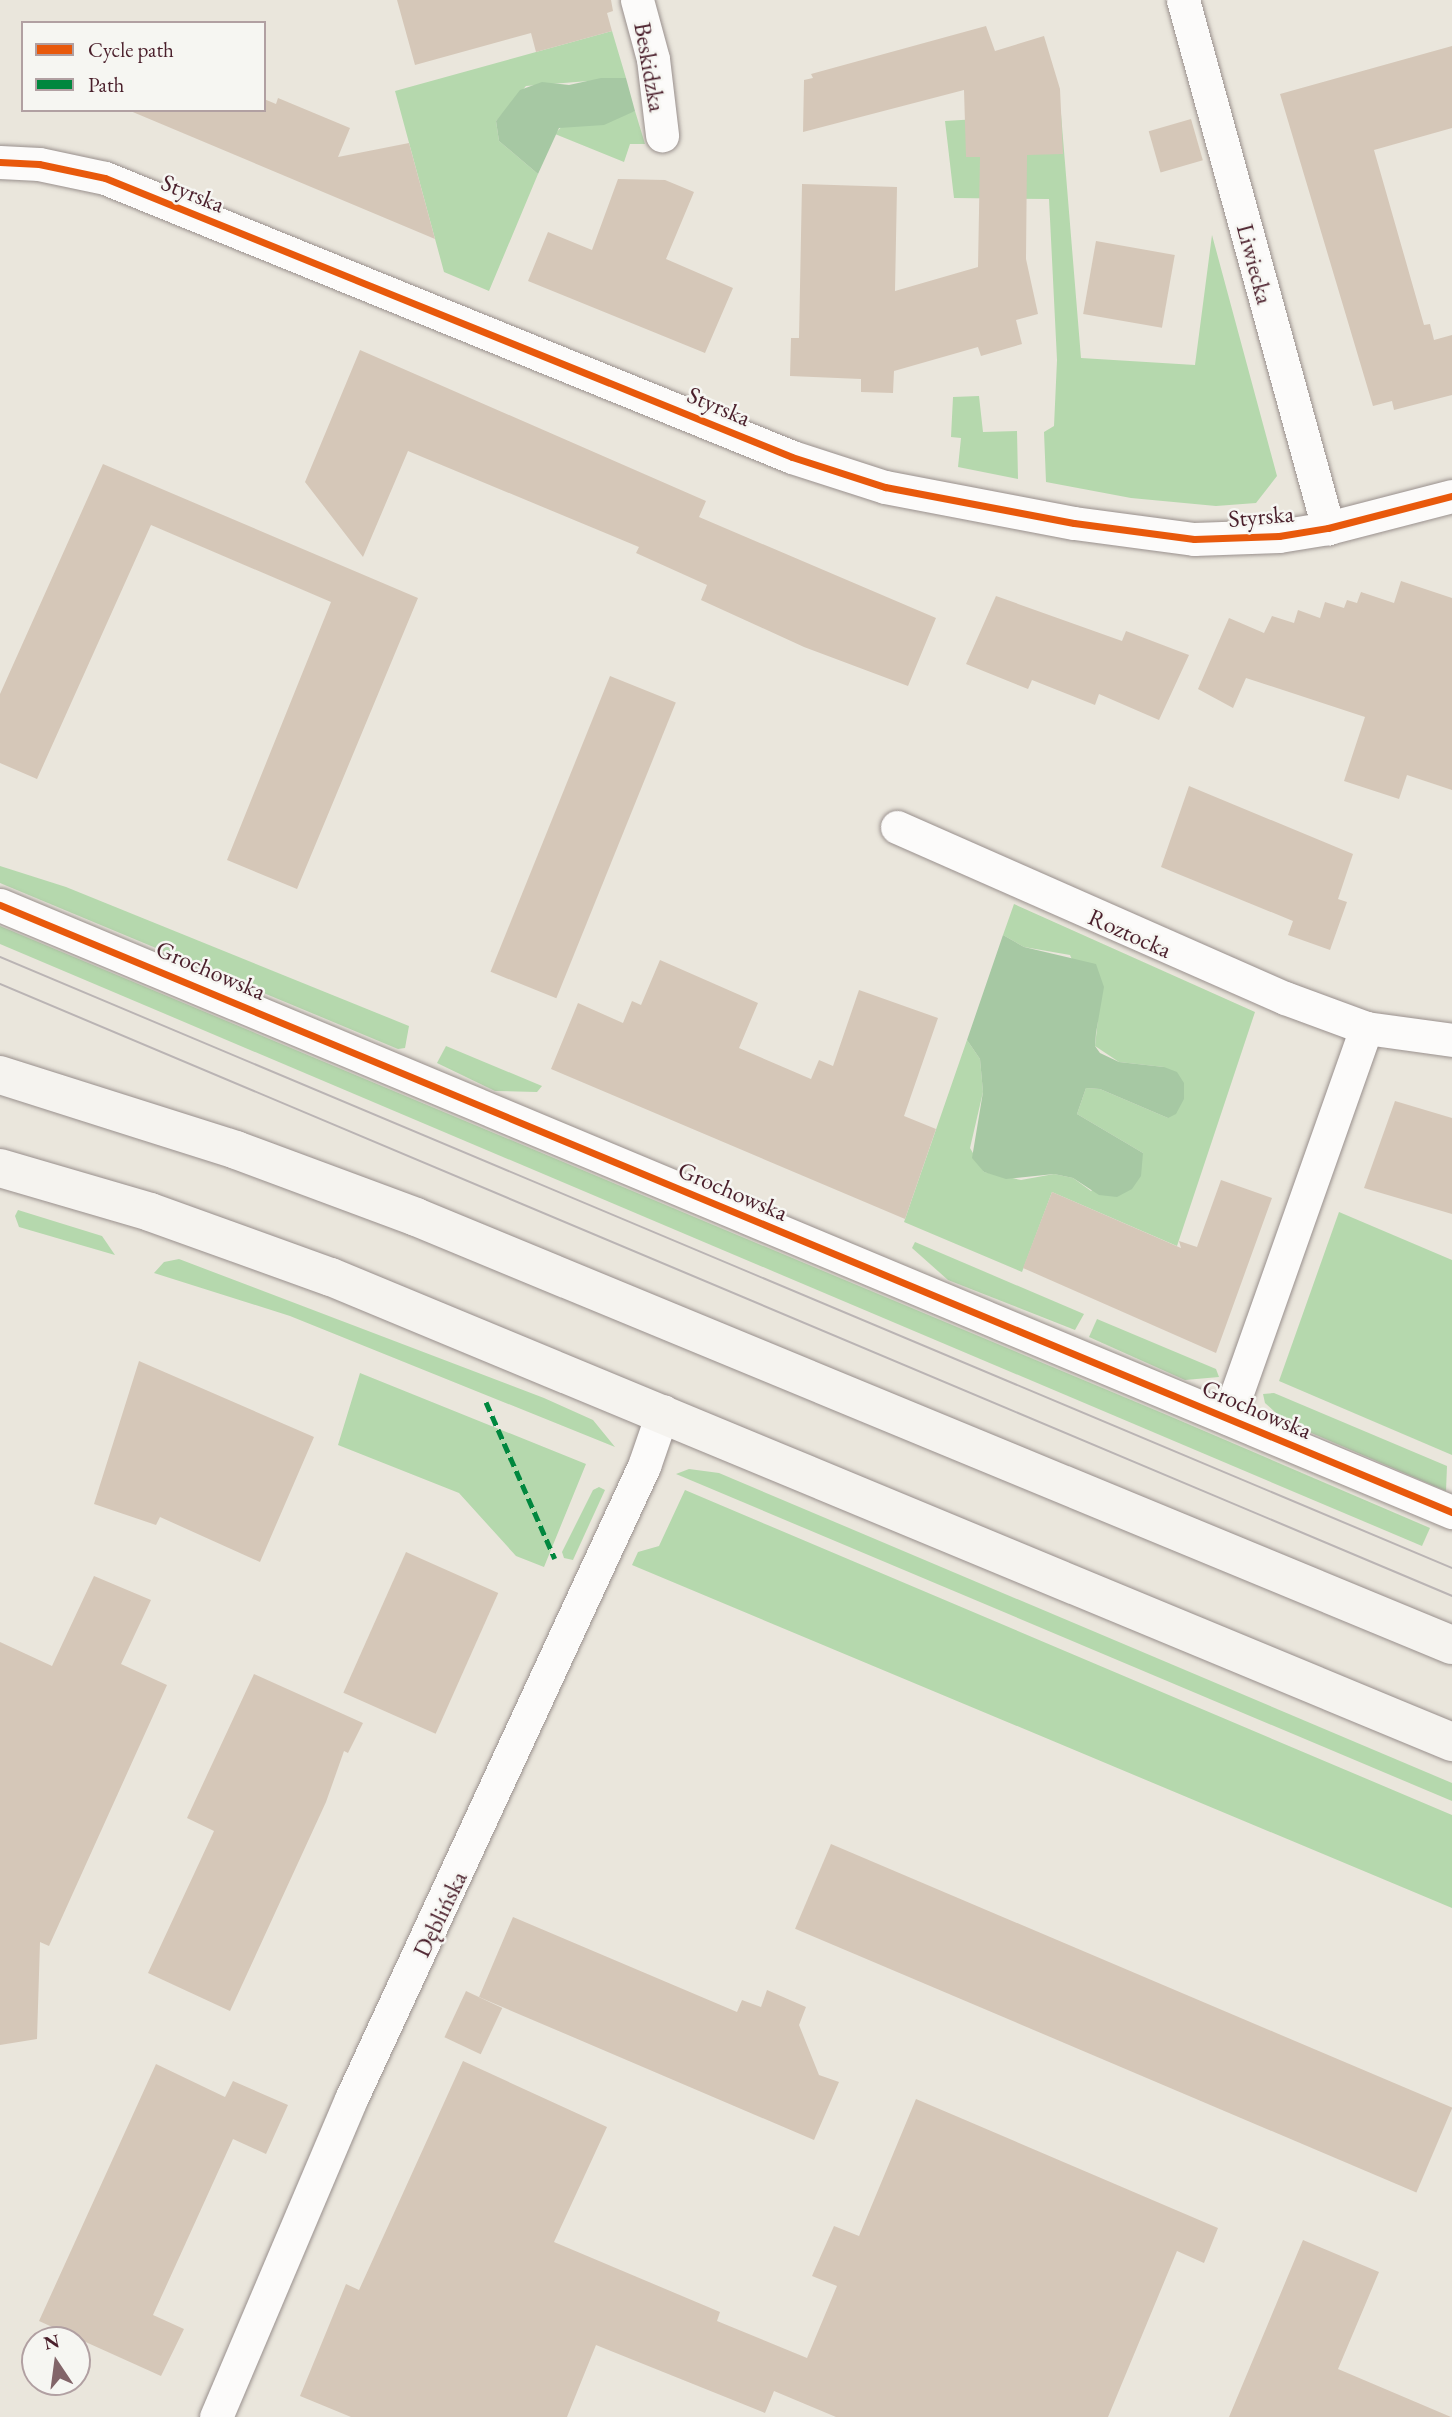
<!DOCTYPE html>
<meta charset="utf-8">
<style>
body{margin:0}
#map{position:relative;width:1452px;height:2417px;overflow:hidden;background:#eae6dc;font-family:"EB Garamond",serif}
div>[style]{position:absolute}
.green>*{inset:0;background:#b5d8ad}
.forest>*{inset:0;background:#a6c8a3}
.building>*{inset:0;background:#d5c7b8;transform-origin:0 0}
.roads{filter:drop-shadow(0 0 2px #99908d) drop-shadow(0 0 2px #99908d)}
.street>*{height:33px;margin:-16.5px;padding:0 16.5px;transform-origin:16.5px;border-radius:16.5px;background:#fcfbfa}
.secondary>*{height:38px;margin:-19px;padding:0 19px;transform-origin:19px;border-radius:19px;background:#f5f3ef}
.tram>*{height:2px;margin:-1px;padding:0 1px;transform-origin:1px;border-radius:1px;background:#bab4b4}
.quiet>*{height:5px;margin-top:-2.5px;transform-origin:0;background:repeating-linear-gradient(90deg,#00873e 0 10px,transparent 0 15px)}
.cycleway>*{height:7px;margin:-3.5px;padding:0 3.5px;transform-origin:3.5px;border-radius:3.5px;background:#e8590c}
span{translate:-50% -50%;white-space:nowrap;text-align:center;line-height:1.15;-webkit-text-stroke:5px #f6f6f2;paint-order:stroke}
.street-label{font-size:24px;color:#4a1f2b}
.legend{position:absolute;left:21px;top:21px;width:245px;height:91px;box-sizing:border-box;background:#f6f6f2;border:2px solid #b1a0a2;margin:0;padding:9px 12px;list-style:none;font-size:21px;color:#4a1f2b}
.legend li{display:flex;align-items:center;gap:14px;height:35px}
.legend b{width:35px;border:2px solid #b1a0a2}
.north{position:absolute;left:21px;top:2326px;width:70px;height:70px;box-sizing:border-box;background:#f6f6f2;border:2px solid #b1a0a2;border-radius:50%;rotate:347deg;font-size:19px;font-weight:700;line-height:28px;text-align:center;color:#4a1f2b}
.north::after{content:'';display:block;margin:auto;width:24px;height:32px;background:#826569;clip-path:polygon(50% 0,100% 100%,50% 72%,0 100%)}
</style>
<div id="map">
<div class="green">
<div style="clip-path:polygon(612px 31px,626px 78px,526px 86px,496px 121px,499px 141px,538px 174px,489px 291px,444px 272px,395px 91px)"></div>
<div style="clip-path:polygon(635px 111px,645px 144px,630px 144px,624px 162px,555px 134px,563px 125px)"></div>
<div style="clip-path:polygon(1061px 114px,1081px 358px,1195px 365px,1212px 235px,1277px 476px,1256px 503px,1216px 506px,1131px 498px,1046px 482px,1044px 432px,1054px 426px,1057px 360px,1049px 199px,954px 198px,945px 121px)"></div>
<div style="clip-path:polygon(979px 396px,983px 432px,1017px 431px,1018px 479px,958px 467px,961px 438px,951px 437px,953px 397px)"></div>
<div style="clip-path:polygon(0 866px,66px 887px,409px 1026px,405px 1048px,398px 1049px,0 883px)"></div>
<div style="clip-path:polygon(1014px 904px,1255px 1012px,1177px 1246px,1052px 1192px,1022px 1272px,904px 1222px,967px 1040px,980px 1059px,983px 1092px,970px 1148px,984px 1172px,1021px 1180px,1054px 1174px,1073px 1178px,1091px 1191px,1143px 1153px,1077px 1114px,1086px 1088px,1100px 1089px,1168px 1118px,1164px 1067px,1119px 1062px,1095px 1046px,1098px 1019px,1070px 955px,1024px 947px,1003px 935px)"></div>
<div style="clip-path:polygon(0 926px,1167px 1415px,1430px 1528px,1422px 1546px,0 944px)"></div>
<div style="clip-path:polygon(446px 1046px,542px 1086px,537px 1092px,495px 1091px,437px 1063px)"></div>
<div style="clip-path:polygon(18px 1210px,102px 1236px,115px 1255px,19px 1227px,15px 1216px)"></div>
<div style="clip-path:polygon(1339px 1212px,1452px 1260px,1452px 1455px,1279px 1381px)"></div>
<div style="clip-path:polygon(915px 1242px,1084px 1314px,1075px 1330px,948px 1280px,912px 1248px)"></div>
<div style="clip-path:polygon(179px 1259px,544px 1398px,593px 1420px,615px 1447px,290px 1316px,154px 1273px,164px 1262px)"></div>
<div style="clip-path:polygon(1097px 1319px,1216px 1369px,1219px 1377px,1185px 1380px,1089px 1337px)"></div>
<div style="clip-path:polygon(360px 1373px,586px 1464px,544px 1567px,516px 1556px,459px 1493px,338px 1445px)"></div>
<div style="clip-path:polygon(1274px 1393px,1447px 1466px,1446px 1491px,1286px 1422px,1265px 1403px,1263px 1394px)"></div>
<div style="clip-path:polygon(689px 1469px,719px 1473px,1452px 1783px,1452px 1801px,676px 1474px)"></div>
<div style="clip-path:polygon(599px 1487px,605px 1490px,573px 1560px,564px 1558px,562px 1552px,593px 1490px)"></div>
<div style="clip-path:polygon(685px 1490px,1452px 1815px,1452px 1908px,632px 1565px,638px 1552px,659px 1546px)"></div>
</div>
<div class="forest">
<div style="clip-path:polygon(601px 78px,626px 78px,635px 111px,604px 125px,559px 128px,538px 174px,499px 141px,496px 121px,520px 90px,542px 82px,569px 85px)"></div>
<div style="clip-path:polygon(1003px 935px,1024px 947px,1096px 964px,1104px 987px,1096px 1033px,1095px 1046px,1100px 1053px,1119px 1062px,1164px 1067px,1177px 1072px,1184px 1083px,1184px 1099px,1176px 1114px,1168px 1118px,1100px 1089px,1086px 1088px,1077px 1114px,1143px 1153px,1141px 1176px,1132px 1189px,1117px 1197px,1099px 1195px,1073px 1178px,1054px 1174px,1006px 1179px,984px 1172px,972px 1158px,983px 1092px,980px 1059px,967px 1040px)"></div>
</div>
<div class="building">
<div style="clip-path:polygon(397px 0,611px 0,613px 11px,607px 13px,612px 31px,536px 52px,531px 33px,415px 65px)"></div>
<div style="clip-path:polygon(986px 26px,995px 51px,1044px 36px,1060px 89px,1063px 154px,1027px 155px,1026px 259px,1038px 314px,1016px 320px,1022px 344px,981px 356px,978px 347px,894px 371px,893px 393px,861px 392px,861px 379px,790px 376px,791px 338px,799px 338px,802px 184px,897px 187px,895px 291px,978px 267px,980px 157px,966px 157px,964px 90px,803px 132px,804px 80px,813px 78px,811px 74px)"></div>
<div style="clip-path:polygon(1452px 46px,1452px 128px,1374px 150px,1424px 325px,1430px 324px,1434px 340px,1452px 335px,1452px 395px,1394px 410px,1392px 401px,1373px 406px,1280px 94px)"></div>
<div style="clip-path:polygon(278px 98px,350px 128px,338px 157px,409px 143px,435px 239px,128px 110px,264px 110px,264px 99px,276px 104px)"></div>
<div style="left:1191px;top:119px;width:43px;height:44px;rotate:74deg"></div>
<div style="clip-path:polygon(618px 179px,665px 180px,694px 192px,666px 259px,733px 288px,705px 353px,528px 281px,548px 232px,592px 250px)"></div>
<div style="left:1096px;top:241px;width:80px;height:74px;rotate:10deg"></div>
<div style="clip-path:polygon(360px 350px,706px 501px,699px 517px,936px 618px,908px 686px,804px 647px,701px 600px,707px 585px,636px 553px,639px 547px,408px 451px,363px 557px,305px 482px)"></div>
<div style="clip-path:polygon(103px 464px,418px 598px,297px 889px,227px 860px,331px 602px,151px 525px,37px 779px,0 763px,0 694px)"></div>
<div style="clip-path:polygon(1401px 581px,1452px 598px,1452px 790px,1407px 775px,1399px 799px,1344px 781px,1365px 717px,1246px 678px,1233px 708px,1198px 689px,1229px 618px,1264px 633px,1272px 616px,1294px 623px,1298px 610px,1320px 618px,1325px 602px,1344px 608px,1347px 600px,1357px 603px,1361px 592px,1394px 603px)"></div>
<div style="clip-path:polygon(996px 596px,1122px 641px,1126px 631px,1189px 655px,1159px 720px,1099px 694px,1095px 705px,1032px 680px,1028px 689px,966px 664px)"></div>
<div style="left:610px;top:676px;width:71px;height:319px;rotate:22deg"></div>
<div style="clip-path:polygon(1189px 786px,1353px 854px,1338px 899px,1347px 902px,1330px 950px,1288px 935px,1293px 921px,1161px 867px)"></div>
<div style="clip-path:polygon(660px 960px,758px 1003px,739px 1048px,811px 1079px,819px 1060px,833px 1066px,859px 990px,938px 1018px,904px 1116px,936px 1129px,905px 1219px,551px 1069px,578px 1003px,623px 1023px,632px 1001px,641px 1005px)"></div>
<div style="clip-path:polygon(1395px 1101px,1452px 1118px,1452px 1214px,1364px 1188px)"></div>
<div style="clip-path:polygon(1221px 1180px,1272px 1198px,1216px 1353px,1023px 1268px,1052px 1192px,1181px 1248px,1179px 1241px,1197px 1247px)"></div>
<div style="clip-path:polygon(139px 1361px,314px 1437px,260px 1562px,160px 1517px,156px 1525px,94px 1504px)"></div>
<div style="left:406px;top:1552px;width:101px;height:154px;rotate:24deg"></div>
<div style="clip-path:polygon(94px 1576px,151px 1600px,121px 1664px,167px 1685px,49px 1946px,40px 1942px,37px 2039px,0 2045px,0 1642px,52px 1666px)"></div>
<div style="clip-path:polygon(254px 1674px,363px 1723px,348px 1753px,344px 1751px,326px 1802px,230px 2011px,148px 1973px,214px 1831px,187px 1818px)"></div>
<div style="left:831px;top:1844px;width:675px;height:92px;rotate:23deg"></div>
<div style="clip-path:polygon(513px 1917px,737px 2012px,742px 2000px,761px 2007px,767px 1990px,806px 2007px,799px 2025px,819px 2075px,839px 2082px,814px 2140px,479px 1997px)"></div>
<div style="left:466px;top:1991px;width:40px;height:51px;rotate:25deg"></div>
<div style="clip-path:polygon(463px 2061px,607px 2127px,554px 2242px,720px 2312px,717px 2321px,807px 2358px,837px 2286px,812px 2276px,834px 2226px,859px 2236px,916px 2099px,1218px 2228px,1204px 2263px,1177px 2251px,1108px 2417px,836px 2417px,774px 2391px,765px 2413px,596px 2345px,567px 2417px,351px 2417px,300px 2396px,346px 2284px,359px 2290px)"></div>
<div style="clip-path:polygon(156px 2064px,225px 2097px,233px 2081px,288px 2105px,266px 2154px,233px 2139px,153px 2315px,184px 2329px,161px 2376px,39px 2321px)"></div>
<div style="clip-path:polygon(1303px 2240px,1379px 2272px,1338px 2369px,1451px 2417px,1229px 2417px)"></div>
</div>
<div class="roads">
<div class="street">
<div style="left:637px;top:0;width:61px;rotate:74.8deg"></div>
<div style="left:653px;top:59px;width:77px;rotate:83.2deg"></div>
<div style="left:1183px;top:0;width:548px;rotate:74.64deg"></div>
<div style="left:0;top:162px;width:39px;rotate:3deg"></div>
<div style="left:39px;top:164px;width:67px;rotate:12deg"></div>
<div style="left:105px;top:178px;width:741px;rotate:22.1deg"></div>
<div style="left:792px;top:457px;width:98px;rotate:17.9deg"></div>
<div style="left:885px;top:487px;width:192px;rotate:10.8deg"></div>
<div style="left:1074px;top:523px;width:121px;rotate:7.6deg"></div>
<div style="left:1194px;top:539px;width:85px;rotate:-2deg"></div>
<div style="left:1279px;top:536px;width:50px;rotate:-9.3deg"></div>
<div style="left:1328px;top:528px;width:128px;rotate:-14.5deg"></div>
<div style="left:897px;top:827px;width:424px;rotate:23.8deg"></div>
<div style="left:1285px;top:998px;width:86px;rotate:20.3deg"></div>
<div style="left:1366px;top:1028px;width:87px;rotate:7.9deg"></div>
<div style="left:0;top:905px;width:1574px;rotate:22.69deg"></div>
<div style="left:1228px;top:1418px;width:414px;rotate:-70.5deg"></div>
<div style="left:216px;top:2417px;width:345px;rotate:-67deg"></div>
<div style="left:351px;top:2099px;width:698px;rotate:-65.16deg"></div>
<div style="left:644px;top:1466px;width:58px;rotate:-70.9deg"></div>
</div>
<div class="secondary">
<div style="left:0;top:1075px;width:248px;rotate:17.6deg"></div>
<div style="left:236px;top:1150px;width:192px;rotate:20.4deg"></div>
<div style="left:416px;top:1217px;width:1121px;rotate:22.45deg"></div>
<div style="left:0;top:1168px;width:156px;rotate:16.3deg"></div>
<div style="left:150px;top:1212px;width:192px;rotate:19.8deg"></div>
<div style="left:331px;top:1277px;width:1214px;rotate:22.53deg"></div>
</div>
</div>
<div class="tram">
<div style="left:0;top:957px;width:1575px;rotate:22.82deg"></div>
<div style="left:0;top:984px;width:1576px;rotate:22.85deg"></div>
</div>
<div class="quiet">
<div style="left:486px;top:1402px;width:171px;rotate:66.3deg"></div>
</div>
<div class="cycleway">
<div style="left:0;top:162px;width:39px;rotate:3deg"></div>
<div style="left:39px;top:164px;width:67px;rotate:12deg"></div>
<div style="left:105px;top:178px;width:741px;rotate:22.1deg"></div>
<div style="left:792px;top:457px;width:98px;rotate:17.9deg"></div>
<div style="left:885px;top:487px;width:192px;rotate:10.8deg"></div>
<div style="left:1074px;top:523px;width:121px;rotate:7.6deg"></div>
<div style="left:1194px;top:539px;width:85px;rotate:-2deg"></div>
<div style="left:1279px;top:536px;width:50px;rotate:-9.3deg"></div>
<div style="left:1328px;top:528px;width:128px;rotate:-14.5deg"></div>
<div style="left:0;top:905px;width:1574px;rotate:22.69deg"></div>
</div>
<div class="street-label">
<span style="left:650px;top:67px;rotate:80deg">Beskidzka</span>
<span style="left:193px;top:193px;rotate:22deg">Styrska</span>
<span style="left:1255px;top:264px;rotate:75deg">Liwiecka</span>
<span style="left:719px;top:406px;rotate:23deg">Styrska</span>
<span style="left:1261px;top:516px;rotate:-5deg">Styrska</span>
<span style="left:1130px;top:933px;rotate:24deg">Roztocka</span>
<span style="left:211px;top:970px;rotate:23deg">Grochowska</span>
<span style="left:733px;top:1191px;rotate:23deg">Grochowska</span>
<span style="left:1257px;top:1409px;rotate:23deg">Grochowska</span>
<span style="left:440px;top:1914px;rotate:-64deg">Dęblińska</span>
</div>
<ul class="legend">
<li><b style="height:9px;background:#e8590c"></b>Cycle path</li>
<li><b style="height:9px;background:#00873e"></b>Path</li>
</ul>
<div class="north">N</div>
</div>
